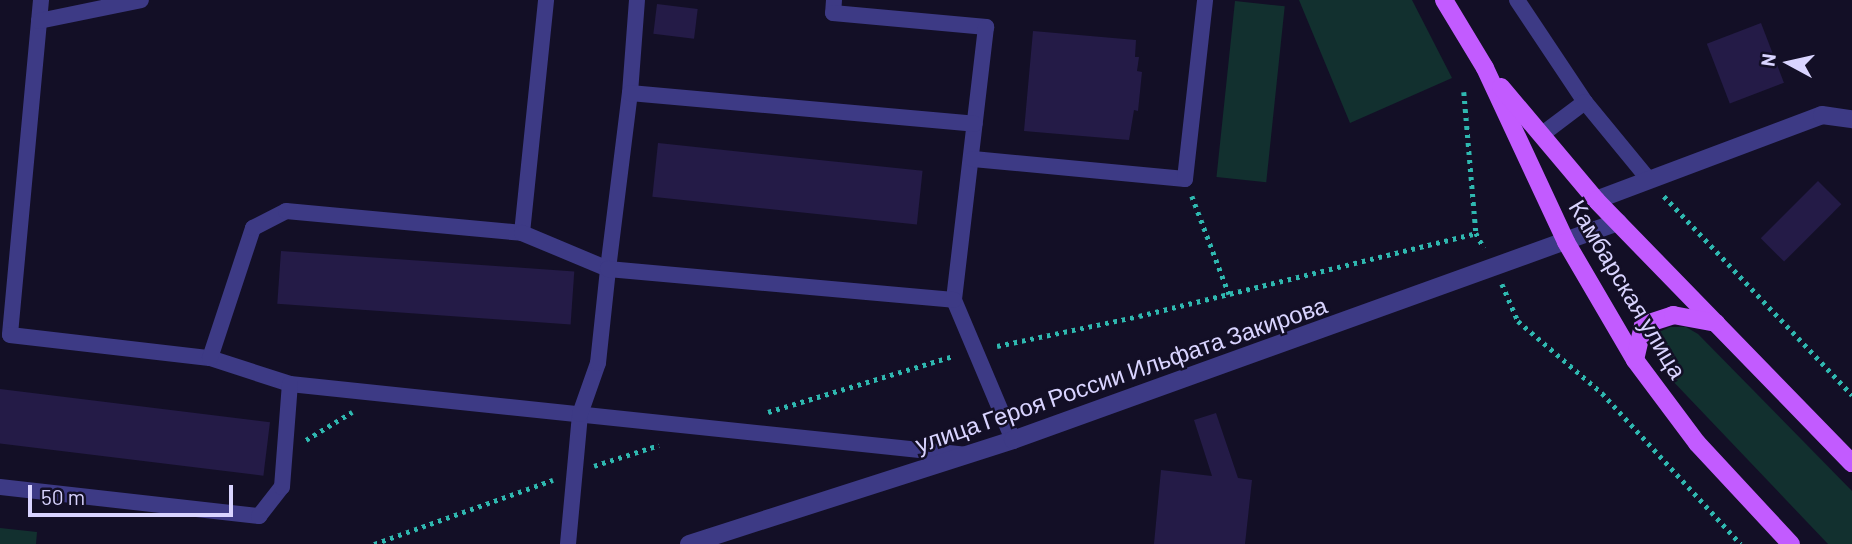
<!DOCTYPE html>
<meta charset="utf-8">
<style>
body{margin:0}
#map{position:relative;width:1852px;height:544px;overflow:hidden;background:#130f26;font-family:Barlow,sans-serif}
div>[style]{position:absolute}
.green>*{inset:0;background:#12302f;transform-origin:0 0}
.building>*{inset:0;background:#241b47;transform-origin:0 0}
.path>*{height:4.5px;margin-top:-2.25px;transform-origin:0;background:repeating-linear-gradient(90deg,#2fb8b0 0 3.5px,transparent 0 8.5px)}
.service>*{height:16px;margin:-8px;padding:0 8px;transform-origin:8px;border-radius:8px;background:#3d3a85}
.minor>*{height:18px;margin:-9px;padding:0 9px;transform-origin:9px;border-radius:9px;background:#3d3a85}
.primary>*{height:18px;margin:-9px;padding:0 9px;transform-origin:9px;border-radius:9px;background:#c25bff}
span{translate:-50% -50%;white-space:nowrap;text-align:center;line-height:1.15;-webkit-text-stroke:5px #130f26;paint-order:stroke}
.street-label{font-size:24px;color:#d9d4ff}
.north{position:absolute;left:1754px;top:28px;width:70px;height:70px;-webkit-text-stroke:5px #130f26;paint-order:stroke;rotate:278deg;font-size:19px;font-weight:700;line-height:28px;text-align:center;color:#d9d4ff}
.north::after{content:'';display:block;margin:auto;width:24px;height:32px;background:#d9d4ff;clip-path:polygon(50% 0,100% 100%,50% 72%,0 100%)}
.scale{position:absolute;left:28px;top:485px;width:205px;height:32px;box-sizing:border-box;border:4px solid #d9d4ff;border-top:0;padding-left:9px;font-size:21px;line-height:24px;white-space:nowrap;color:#d9d4ff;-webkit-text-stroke:5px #130f26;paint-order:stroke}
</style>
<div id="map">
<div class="green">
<div style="clip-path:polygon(1299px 0,1412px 0,1452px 78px,1350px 123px)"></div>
<div style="left:1235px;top:1px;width:50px;height:177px;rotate:6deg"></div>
<div style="clip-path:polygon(1670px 327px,1686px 327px,1698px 334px,1852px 491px,1852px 544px,1828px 544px,1668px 376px,1653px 346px,1657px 333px)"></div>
<div style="clip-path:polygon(0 528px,37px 532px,36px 544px,0 544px)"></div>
</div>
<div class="building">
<div style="left:657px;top:4px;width:41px;height:30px;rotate:7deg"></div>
<div style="left:1761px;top:23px;width:64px;height:58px;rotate:69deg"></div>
<div style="clip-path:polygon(1033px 31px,1136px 40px,1135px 57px,1139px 57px,1137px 71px,1142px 72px,1138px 111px,1134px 110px,1129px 140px,1024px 131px)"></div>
<div style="left:658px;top:143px;width:266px;height:54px;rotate:6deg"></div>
<div style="left:1818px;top:181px;width:33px;height:81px;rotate:45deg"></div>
<div style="left:281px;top:251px;width:294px;height:53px;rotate:4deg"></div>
<div style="left:0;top:389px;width:272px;height:54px;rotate:7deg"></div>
<div style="clip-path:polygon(1216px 413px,1238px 478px,1252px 480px,1245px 544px,1154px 544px,1161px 470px,1212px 476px,1194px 420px)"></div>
</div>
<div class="path">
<div style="left:1464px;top:92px;width:142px;rotate:85.1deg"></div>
<div style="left:1476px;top:233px;width:17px;rotate:62deg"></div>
<div style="left:1192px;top:196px;width:105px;rotate:69.3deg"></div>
<div style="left:1664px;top:196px;width:274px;rotate:46.6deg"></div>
<div style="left:1502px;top:284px;width:40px;rotate:66.6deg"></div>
<div style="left:1518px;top:321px;width:111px;rotate:40.6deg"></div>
<div style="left:1602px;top:393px;width:205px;rotate:47.4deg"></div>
<div style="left:997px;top:346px;width:145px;rotate:-11.9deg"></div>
<div style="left:1139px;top:316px;width:347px;rotate:-13.8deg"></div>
<div style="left:768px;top:412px;width:194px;rotate:-16.8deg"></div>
<div style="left:306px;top:440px;width:54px;rotate:-31.3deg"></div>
<div style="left:594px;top:466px;width:68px;rotate:-17.9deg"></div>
<div style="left:374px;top:544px;width:190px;rotate:-19.7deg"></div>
</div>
<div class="service">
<div style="left:41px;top:0;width:336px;rotate:95.3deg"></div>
<div style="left:10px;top:335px;width:201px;rotate:6.6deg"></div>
<div style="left:210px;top:358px;width:84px;rotate:18deg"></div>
<div style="left:290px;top:384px;width:681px;rotate:5.99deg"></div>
<div style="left:834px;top:0;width:13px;rotate:94deg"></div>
<div style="left:833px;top:13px;width:154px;rotate:5.2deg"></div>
<div style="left:986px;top:27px;width:275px;rotate:96.7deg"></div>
<div style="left:954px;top:300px;width:152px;rotate:67.1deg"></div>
<div style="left:1517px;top:0;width:123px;rotate:56.3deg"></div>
<div style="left:1585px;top:102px;width:101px;rotate:50.6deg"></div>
<div style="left:39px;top:21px;width:104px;rotate:-11.6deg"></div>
<div style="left:630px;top:93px;width:93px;rotate:-85.7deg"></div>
<div style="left:1541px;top:135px;width:55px;rotate:-36.9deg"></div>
<div style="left:973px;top:159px;width:213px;rotate:5.4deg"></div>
<div style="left:1185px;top:179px;width:180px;rotate:-83.6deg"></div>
<div style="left:522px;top:233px;width:234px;rotate:-84.1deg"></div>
<div style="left:210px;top:358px;width:137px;rotate:-71.7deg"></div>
<div style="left:253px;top:228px;width:37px;rotate:-27deg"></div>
<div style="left:286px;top:211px;width:237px;rotate:5.3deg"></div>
<div style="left:522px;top:233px;width:93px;rotate:22.7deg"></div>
<div style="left:608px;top:269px;width:177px;rotate:-82.9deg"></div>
<div style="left:630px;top:93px;width:346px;rotate:5.1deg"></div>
<div style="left:0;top:487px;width:261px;rotate:6.4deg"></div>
<div style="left:259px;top:516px;width:37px;rotate:-52deg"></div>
<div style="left:282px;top:487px;width:103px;rotate:-85.6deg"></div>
<div style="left:568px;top:544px;width:131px;rotate:-84.7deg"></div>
<div style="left:580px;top:414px;width:54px;rotate:-70.6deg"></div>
<div style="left:598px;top:363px;width:95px;rotate:-83.9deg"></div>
<div style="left:608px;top:269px;width:347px;rotate:5.1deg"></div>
</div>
<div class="minor">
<div style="left:1596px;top:200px;width:241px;rotate:-20.6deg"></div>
<div style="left:1822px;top:115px;width:30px;rotate:8deg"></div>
<div style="left:689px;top:544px;width:340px;rotate:-17.8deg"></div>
<div style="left:1013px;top:440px;width:643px;rotate:-19.82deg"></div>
</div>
<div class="primary">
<div style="left:1444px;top:0;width:79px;rotate:58.9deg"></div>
<div style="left:1485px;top:68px;width:192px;rotate:65deg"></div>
<div style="left:1566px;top:242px;width:137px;rotate:59.7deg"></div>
<div style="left:1635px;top:360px;width:104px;rotate:53.2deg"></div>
<div style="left:1697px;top:443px;width:138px;rotate:47.1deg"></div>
<div style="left:1501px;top:87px;width:148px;rotate:49.9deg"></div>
<div style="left:1596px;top:200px;width:367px;rotate:45.8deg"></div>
<div style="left:1635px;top:360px;width:36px;rotate:-77deg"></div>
<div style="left:1643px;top:325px;width:32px;rotate:-18deg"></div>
<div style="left:1673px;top:315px;width:44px;rotate:10.5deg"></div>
</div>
<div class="street-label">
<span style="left:1628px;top:289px;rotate:59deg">Камбарская улица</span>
<span style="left:1121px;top:374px;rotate:-19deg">улица Героя России Ильфата Закирова</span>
</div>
<div class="north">N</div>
<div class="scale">50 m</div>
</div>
